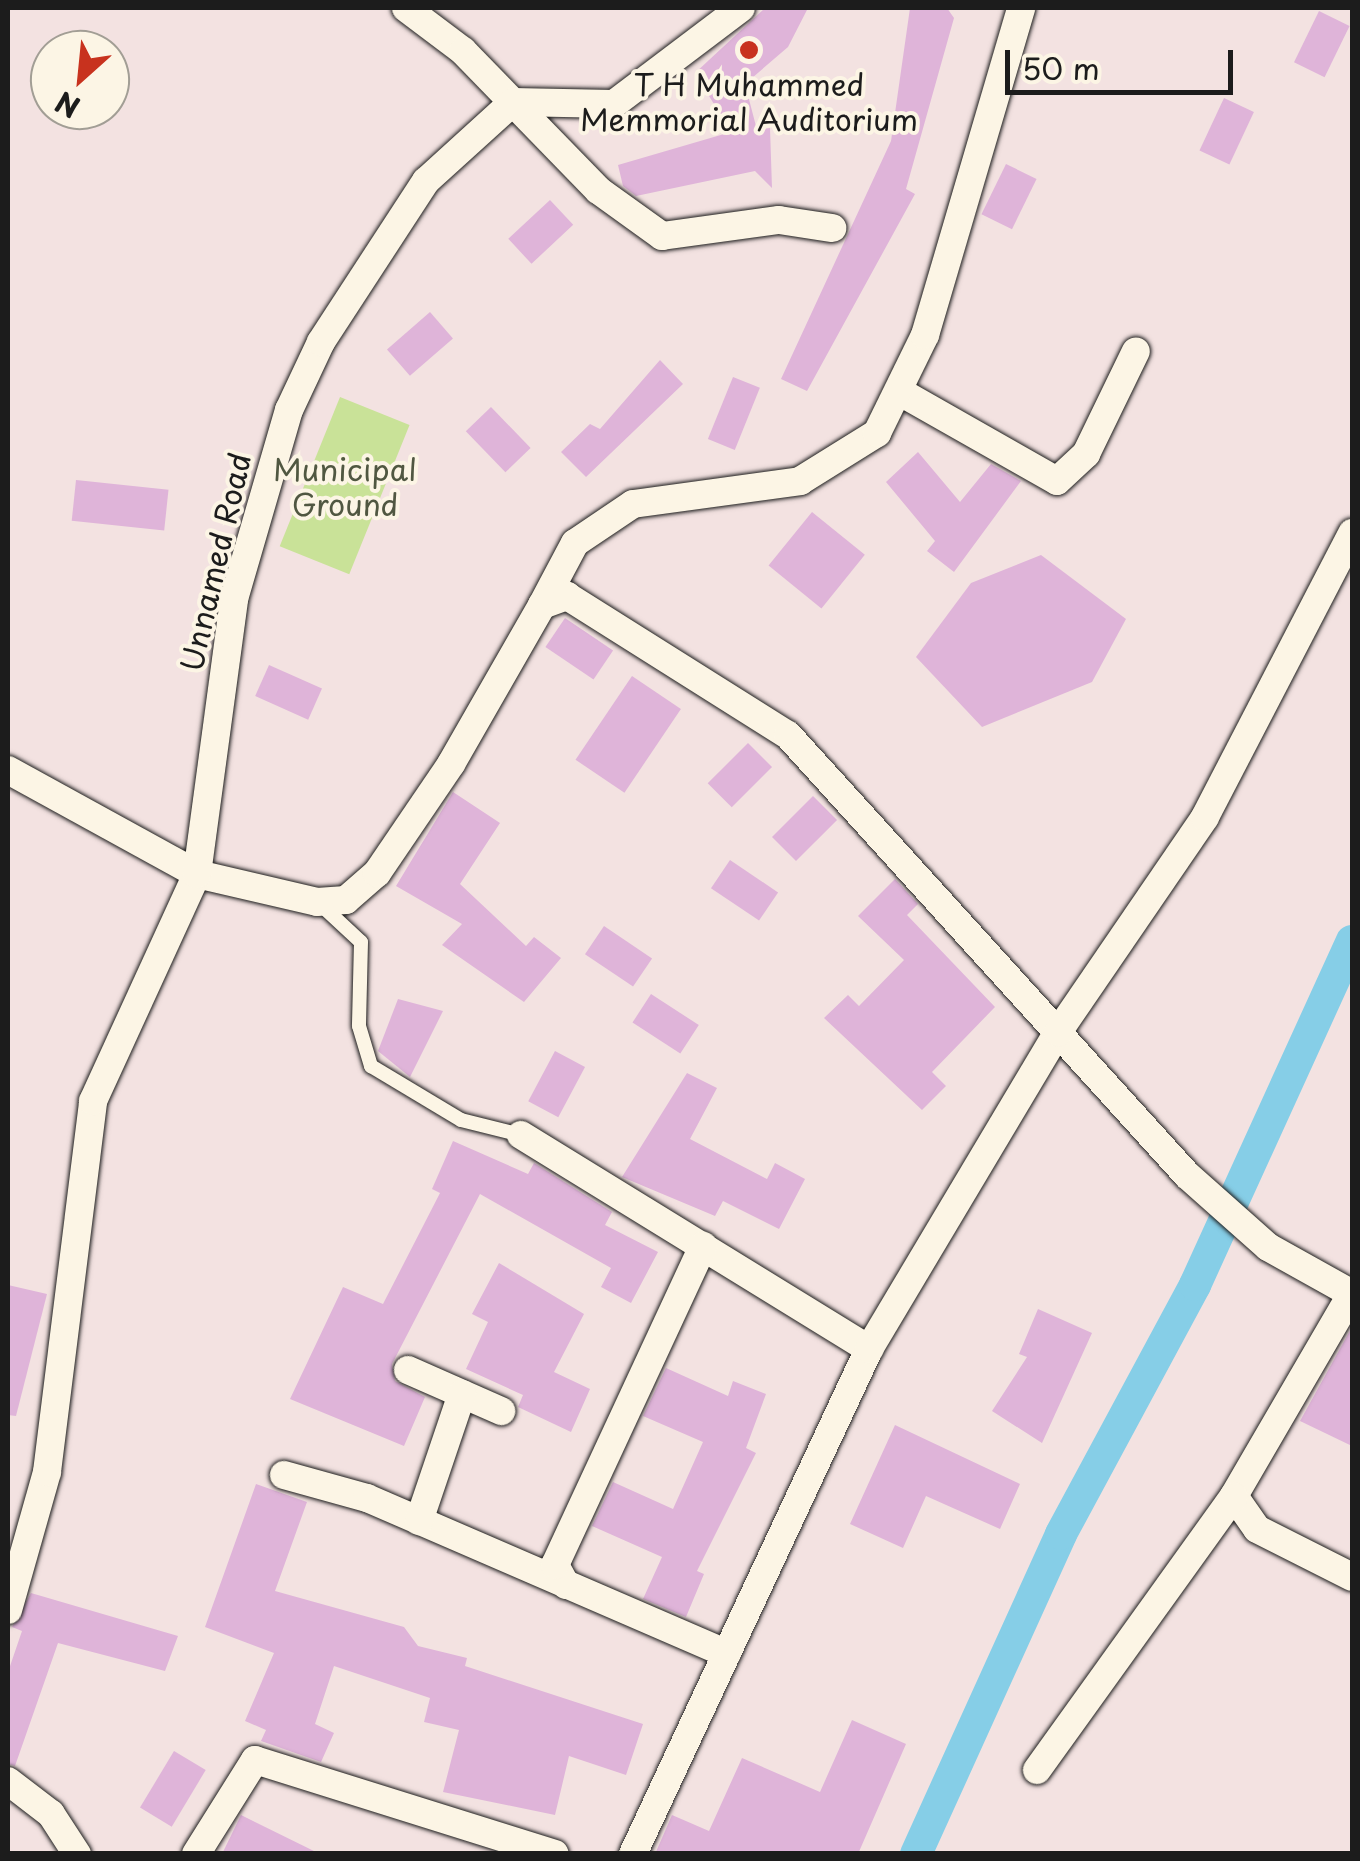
<!DOCTYPE html>
<style>
body{margin:0}
#map{position:relative;width:1360px;height:1861px;overflow:hidden;background:#f3e2e1;font-family:"Playpen Sans",sans-serif}
div>[style]{position:absolute}
.green>*{inset:0;background:#c9e298;transform-origin:0 0}
.canal>*{height:32px;margin:-16px;padding:0 16px;transform-origin:16px;border-radius:16px;background:#86cee7}
.building>*{inset:0;background:#dfb4d9;transform-origin:0 0}
.roads{filter:drop-shadow(0 0 2px #1c1c1c) drop-shadow(0 0 2px #1c1c1c)}
.lane>*{height:14px;margin:-7px;padding:0 7px;transform-origin:7px;border-radius:7px;background:#fcf5e5}
.street>*{height:28px;margin:-14px;padding:0 14px;transform-origin:14px;border-radius:14px;background:#fcf5e5}
.dots>*{width:28px;height:28px;translate:-50% -50%;box-sizing:border-box;border:5px solid #fcf5e5;border-radius:50%}
span{translate:-50% -50%;white-space:nowrap;text-align:center;line-height:1.15;-webkit-text-stroke:8px #fcf5e5;paint-order:stroke}
.poi-label{font-size:30px;color:#1c1c1c}
.park-label{font-size:30px;color:#505741}
.street-label{font-size:30px;color:#1c1c1c}
.frame{position:absolute;inset:0;border:10px solid #1c1c1c;pointer-events:none}
.north{position:absolute;left:30px;top:30px;width:100px;height:100px;box-sizing:border-box;background:#fcf5e5;border:2px solid #a29e95;border-radius:50%;rotate:207deg;font-size:28px;font-weight:700;line-height:40px;text-align:center;color:#1c1c1c}
.north::after{content:'';display:block;margin:auto;width:35px;height:45px;background:#c8321e;clip-path:polygon(50% 0,100% 100%,50% 72%,0 100%)}
.scale{position:absolute;left:1005px;top:50px;width:228px;height:45px;box-sizing:border-box;border:5px solid #1c1c1c;border-top:0;padding-left:12px;font-size:30px;line-height:35px;white-space:nowrap;color:#1c1c1c;-webkit-text-stroke:8px #fcf5e5;paint-order:stroke}
</style>
<div id="map">
<div class="green">
<div style="left:340px;top:397px;width:75px;height:161px;rotate:22deg"></div>
</div>
<div class="canal">
<div style="left:916px;top:1854px;width:351px;rotate:-65.6deg"></div>
<div style="left:1061px;top:1534px;width:283px;rotate:-61.7deg"></div>
<div style="left:1195px;top:1285px;width:378px;rotate:-65.5deg"></div>
</div>
<div class="building">
<div style="clip-path:polygon(765px 8px,808px 8px,788px 47px,745px 84px,757px 130px,770px 128px,772px 188px,755px 171px,636px 196px,623px 186px,618px 165px,731px 132px,695px 73px)"></div>
<div style="clip-path:polygon(910px 8px,947px 8px,954px 18px,906px 189px,915px 194px,807px 391px,781px 379px,891px 141px)"></div>
<div style="left:1319px;top:11px;width:34px;height:57px;rotate:26deg"></div>
<div style="left:1224px;top:98px;width:33px;height:58px;rotate:25deg"></div>
<div style="left:1006px;top:164px;width:34px;height:56px;rotate:26deg"></div>
<div style="left:550px;top:200px;width:34px;height:57px;rotate:47deg"></div>
<div style="left:430px;top:312px;width:35px;height:57px;rotate:49deg"></div>
<div style="clip-path:polygon(660px 360px,683px 384px,586px 477px,561px 452px,590px 424px,600px 429px)"></div>
<div style="left:733px;top:377px;width:29px;height:67px;rotate:22deg"></div>
<div style="left:491px;top:407px;width:57px;height:35px;rotate:46deg"></div>
<div style="clip-path:polygon(918px 452px,960px 502px,991px 464px,1021px 481px,954px 572px,927px 551px,935px 541px,886px 482px)"></div>
<div style="left:76px;top:480px;width:93px;height:41px;rotate:6deg"></div>
<div style="left:812px;top:512px;width:68px;height:69px;rotate:39deg"></div>
<div style="clip-path:polygon(1041px 555px,1126px 619px,1092px 682px,982px 727px,916px 657px,971px 583px)"></div>
<div style="left:565px;top:618px;width:58px;height:35px;rotate:34deg"></div>
<div style="left:269px;top:665px;width:58px;height:34px;rotate:24deg"></div>
<div style="left:632px;top:676px;width:59px;height:101px;rotate:34deg"></div>
<div style="left:748px;top:743px;width:34px;height:57px;rotate:45deg"></div>
<div style="clip-path:polygon(453px 792px,500px 823px,460px 884px,526px 946px,534px 937px,561px 958px,524px 1002px,442px 945px,462px 924px,396px 886px)"></div>
<div style="left:813px;top:796px;width:34px;height:58px;rotate:45deg"></div>
<div style="left:730px;top:860px;width:58px;height:34px;rotate:34deg"></div>
<div style="clip-path:polygon(895px 879px,918px 904px,907px 915px,995px 1007px,932px 1072px,946px 1086px,922px 1110px,824px 1018px,848px 995px,859px 1006px,904px 960px,858px 916px)"></div>
<div style="left:604px;top:926px;width:58px;height:34px;rotate:34deg"></div>
<div style="left:651px;top:994px;width:57px;height:34px;rotate:33deg"></div>
<div style="clip-path:polygon(398px 999px,443px 1011px,410px 1077px,378px 1051px)"></div>
<div style="left:555px;top:1051px;width:34px;height:57px;rotate:28deg"></div>
<div style="clip-path:polygon(687px 1073px,717px 1088px,690px 1139px,767px 1179px,775px 1163px,805px 1179px,779px 1229px,723px 1201px,715px 1216px,622px 1177px)"></div>
<div style="clip-path:polygon(453px 1141px,528px 1174px,534px 1163px,612px 1212px,605px 1225px,658px 1252px,631px 1303px,601px 1287px,611px 1268px,480px 1194px,392px 1364px,395px 1381px,425px 1397px,404px 1446px,290px 1399px,343px 1287px,383px 1304px,440px 1193px,432px 1189px)"></div>
<div style="clip-path:polygon(499px 1263px,584px 1314px,554px 1372px,590px 1389px,571px 1432px,518px 1407px,523px 1395px,466px 1369px,488px 1322px,472px 1314px)"></div>
<div style="clip-path:polygon(8px 1285px,47px 1294px,16px 1416px,8px 1415px)"></div>
<div style="clip-path:polygon(1038px 1309px,1092px 1333px,1042px 1443px,992px 1411px,1027px 1357px,1019px 1354px)"></div>
<div style="clip-path:polygon(1352px 1327px,1352px 1446px,1300px 1421px)"></div>
<div style="clip-path:polygon(666px 1368px,728px 1396px,733px 1381px,766px 1394px,746px 1448px,756px 1453px,697px 1571px,704px 1574px,686px 1617px,643px 1599px,662px 1557px,592px 1526px,613px 1482px,673px 1509px,703px 1442px,643px 1416px)"></div>
<div style="clip-path:polygon(895px 1425px,1020px 1484px,1000px 1529px,926px 1496px,903px 1548px,850px 1524px)"></div>
<div style="clip-path:polygon(256px 1484px,307px 1502px,275px 1591px,404px 1627px,418px 1646px,467px 1658px,465px 1666px,643px 1724px,626px 1775px,569px 1756px,555px 1815px,443px 1792px,459px 1730px,424px 1722px,430px 1698px,334px 1666px,315px 1724px,334px 1733px,321px 1762px,261px 1741px,266px 1730px,245px 1721px,274px 1653px,205px 1627px)"></div>
<div style="clip-path:polygon(31px 1593px,178px 1636px,165px 1671px,58px 1643px,15px 1766px,8px 1764px,8px 1672px,22px 1631px,12px 1627px)"></div>
<div style="clip-path:polygon(852px 1720px,906px 1744px,858px 1854px,655px 1854px,672px 1815px,709px 1831px,742px 1758px,820px 1792px)"></div>
<div style="left:174px;top:1751px;width:37px;height:66px;rotate:31deg"></div>
<div style="clip-path:polygon(241px 1815px,320px 1854px,222px 1854px)"></div>
</div>
<div class="roads">
<div class="lane">
<div style="left:319px;top:903px;width:57px;rotate:42.9deg"></div>
<div style="left:361px;top:942px;width:84px;rotate:91.4deg"></div>
<div style="left:359px;top:1026px;width:42px;rotate:73.3deg"></div>
<div style="left:371px;top:1066px;width:105px;rotate:31deg"></div>
<div style="left:461px;top:1120px;width:62px;rotate:14deg"></div>
</div>
<div class="street">
<div style="left:406px;top:8px;width:71px;rotate:37deg"></div>
<div style="left:463px;top:51px;width:194px;rotate:45.8deg"></div>
<div style="left:598px;top:190px;width:79px;rotate:35.7deg"></div>
<div style="left:662px;top:236px;width:118px;rotate:-7.8deg"></div>
<div style="left:779px;top:220px;width:54px;rotate:8.6deg"></div>
<div style="left:902px;top:393px;width:178px;rotate:29.6deg"></div>
<div style="left:1057px;top:481px;width:40px;rotate:-43deg"></div>
<div style="left:1086px;top:454px;width:114px;rotate:-64.1deg"></div>
<div style="left:542px;top:605px;width:70px;rotate:-62deg"></div>
<div style="left:575px;top:543px;width:70px;rotate:-33.9deg"></div>
<div style="left:633px;top:504px;width:169px;rotate:-7.8deg"></div>
<div style="left:800px;top:481px;width:91px;rotate:-31.9deg"></div>
<div style="left:877px;top:433px;width:109px;rotate:-63.9deg"></div>
<div style="left:925px;top:335px;width:341px;rotate:-73.6deg"></div>
<div style="left:8px;top:770px;width:216px;rotate:28.8deg"></div>
<div style="left:197px;top:874px;width:123px;rotate:13.1deg"></div>
<div style="left:317px;top:902px;width:29px;rotate:-4deg"></div>
<div style="left:346px;top:900px;width:41px;rotate:-41.1deg"></div>
<div style="left:377px;top:873px;width:132px;rotate:-55.8deg"></div>
<div style="left:451px;top:764px;width:183px;rotate:-60.2deg"></div>
<div style="left:542px;top:605px;width:27px;rotate:-20deg"></div>
<div style="left:567px;top:596px;width:261px;rotate:32.2deg"></div>
<div style="left:788px;top:735px;width:594px;rotate:47.8deg"></div>
<div style="left:1187px;top:1175px;width:108px;rotate:41.6deg"></div>
<div style="left:1268px;top:1247px;width:96px;rotate:29.2deg"></div>
<div style="left:521px;top:1135px;width:409px;rotate:31.6deg"></div>
<div style="left:1352px;top:1293px;width:235px;rotate:120.2deg"></div>
<div style="left:1234px;top:1496px;width:40px;rotate:55.1deg"></div>
<div style="left:1257px;top:1529px;width:106px;rotate:26.8deg"></div>
<div style="left:408px;top:1370px;width:102px;rotate:23.8deg"></div>
<div style="left:284px;top:1475px;width:86px;rotate:15.5deg"></div>
<div style="left:367px;top:1498px;width:392px;rotate:23.4deg"></div>
<div style="left:419px;top:1521px;width:134px;rotate:-71.3deg"></div>
<div style="left:566px;top:1585px;width:23px;rotate:-119deg"></div>
<div style="left:555px;top:1565px;width:352px;rotate:-65.1deg"></div>
<div style="left:8px;top:1610px;width:143px;rotate:-74.2deg"></div>
<div style="left:47px;top:1472px;width:374px;rotate:-82.9deg"></div>
<div style="left:93px;top:1101px;width:250px;rotate:-65.4deg"></div>
<div style="left:197px;top:874px;width:277px;rotate:-82.3deg"></div>
<div style="left:234px;top:599px;width:197px;rotate:-73.8deg"></div>
<div style="left:289px;top:410px;width:75px;rotate:-64.8deg"></div>
<div style="left:321px;top:342px;width:192px;rotate:-56.9deg"></div>
<div style="left:426px;top:181px;width:118px;rotate:-42.2deg"></div>
<div style="left:513px;top:102px;width:101px;rotate:1.1deg"></div>
<div style="left:614px;top:104px;width:159px;rotate:-37.1deg"></div>
<div style="left:1037px;top:1770px;width:337px;rotate:-54.3deg"></div>
<div style="left:8px;top:1781px;width:54px;rotate:37.5deg"></div>
<div style="left:51px;top:1814px;width:48px;rotate:57deg"></div>
<div style="left:196px;top:1854px;width:111px;rotate:-57.9deg"></div>
<div style="left:255px;top:1760px;width:314px;rotate:17.4deg"></div>
<div style="left:633px;top:1854px;width:557px;rotate:-64.95deg"></div>
<div style="left:869px;top:1349px;width:369px;rotate:-59.2deg"></div>
<div style="left:1058px;top:1032px;width:260px;rotate:-55.6deg"></div>
<div style="left:1205px;top:817px;width:320px;rotate:-62.6deg"></div>
</div>
</div>
<div class="dots">
<div style="left:749px;top:50px;background:#c8321e"></div>
</div>
<div class="poi-label">
<span style="left:749px;top:101px">T H Muhammed<br>Memmorial Auditorium</span>
</div>
<div class="park-label">
<span style="left:345px;top:486px">Municipal<br>Ground</span>
</div>
<div class="street-label">
<span style="left:215px;top:562px;rotate:-77deg">Unnamed Road</span>
</div>
<div class="frame"></div>
<div class="north">N</div>
<div class="scale">50 m</div>
</div>
